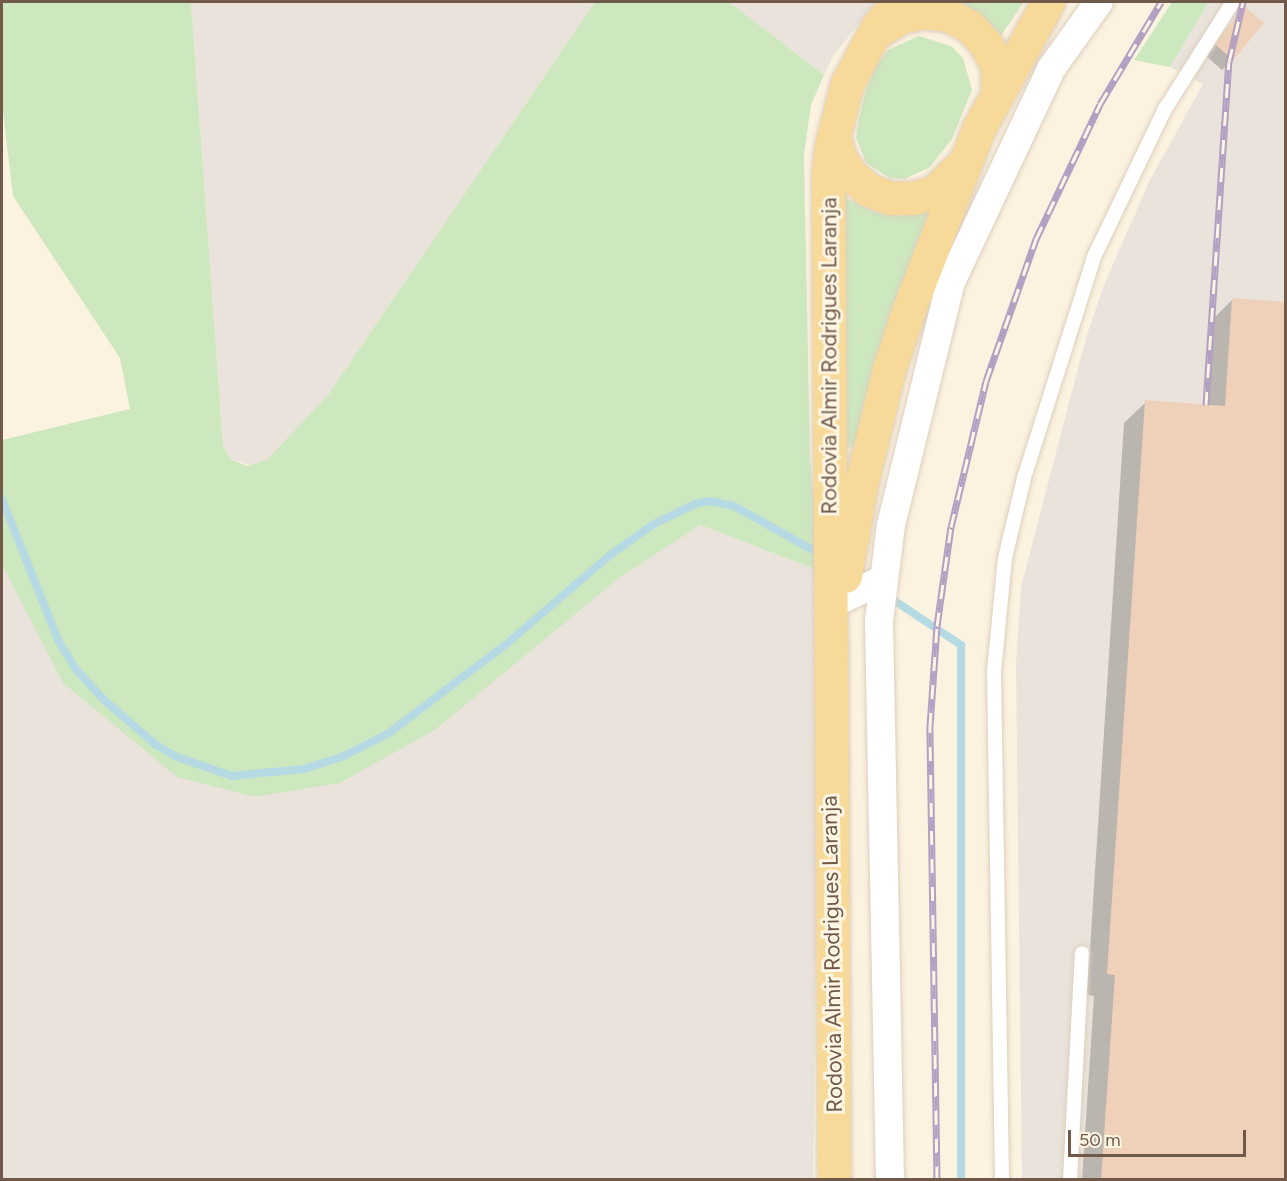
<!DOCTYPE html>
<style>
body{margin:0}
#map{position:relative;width:1287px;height:1181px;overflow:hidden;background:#fbf2e0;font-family:Figtree,sans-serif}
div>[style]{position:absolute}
.industrial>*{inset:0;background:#e9e3db}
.green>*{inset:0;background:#cde7bf}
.shadow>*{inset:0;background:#0003}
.stream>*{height:8px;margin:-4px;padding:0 4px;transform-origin:4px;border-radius:4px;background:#b6dae3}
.building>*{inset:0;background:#efd1b9;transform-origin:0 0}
.roads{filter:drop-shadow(0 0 2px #decebc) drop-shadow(0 0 2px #decebc)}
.service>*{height:14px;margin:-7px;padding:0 7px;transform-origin:7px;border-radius:7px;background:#fff}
.minor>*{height:28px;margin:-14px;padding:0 14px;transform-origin:14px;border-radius:14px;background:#fff}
.primary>*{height:33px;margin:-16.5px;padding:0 16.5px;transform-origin:16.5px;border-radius:16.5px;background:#f7da9a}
.rail>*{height:7px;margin-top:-3.5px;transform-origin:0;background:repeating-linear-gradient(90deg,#fef6e5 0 14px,#b4a0c2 0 28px);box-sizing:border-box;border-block:2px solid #b4a0c2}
span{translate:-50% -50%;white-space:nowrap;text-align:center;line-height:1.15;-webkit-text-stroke:6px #fef6e5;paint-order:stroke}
.street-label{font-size:22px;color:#705949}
.frame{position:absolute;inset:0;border:3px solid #705949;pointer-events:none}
.scale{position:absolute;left:1068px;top:1130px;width:178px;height:27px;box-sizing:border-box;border:3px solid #705949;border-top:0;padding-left:8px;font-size:18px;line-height:21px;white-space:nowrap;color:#705949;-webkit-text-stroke:4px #fef6e5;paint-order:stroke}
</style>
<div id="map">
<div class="industrial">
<div style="clip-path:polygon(191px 2px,595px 2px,328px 395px,291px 438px,267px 460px,254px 466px,232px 460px,223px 446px)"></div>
<div style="clip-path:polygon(729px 2px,875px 2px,832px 58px,824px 75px)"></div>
<div style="clip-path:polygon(1209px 2px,1285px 2px,1285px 1179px,1022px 1180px,1016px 664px,1021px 587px,1086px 338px,1104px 285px,1149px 182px,1203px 84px,1170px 67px)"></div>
<div style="clip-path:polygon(700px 525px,820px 571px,813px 1179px,2px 1179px,2px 543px,558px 612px)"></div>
</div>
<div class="green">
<div style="clip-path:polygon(2px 2px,191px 2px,223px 446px,232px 460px,247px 466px,267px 460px,328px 395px,595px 2px,729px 2px,824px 75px,811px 105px,804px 154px,810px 456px,820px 571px,700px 525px,619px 578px,436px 729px,340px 783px,255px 797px,177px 777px,63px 683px,2px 564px,2px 440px,130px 409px,120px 358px,13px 196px,2px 103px)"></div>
<div style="clip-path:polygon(963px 2px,1024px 2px,1000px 37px)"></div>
<div style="clip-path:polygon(1172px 2px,1209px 2px,1170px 67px,1134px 60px)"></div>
<div style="clip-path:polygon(919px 36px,951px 46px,963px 58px,972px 90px,952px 139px,930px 167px,905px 179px,890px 178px,866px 163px,856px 137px,858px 123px,866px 89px,878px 63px,888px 50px)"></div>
<div style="clip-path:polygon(844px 197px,872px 211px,902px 216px,932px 211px,855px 447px,850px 448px,846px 445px)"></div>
</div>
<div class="shadow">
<div style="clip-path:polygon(1235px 20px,1233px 59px,1222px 70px,1205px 55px)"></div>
<div style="clip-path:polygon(1232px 300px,1286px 1180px,1082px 1180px,1094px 996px,1087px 995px,1124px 423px,1146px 402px,1205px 406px,1211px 321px)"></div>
</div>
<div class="stream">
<div style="left:2px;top:499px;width:152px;rotate:68.3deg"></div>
<div style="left:58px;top:640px;width:33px;rotate:59deg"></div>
<div style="left:75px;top:668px;width:43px;rotate:47.8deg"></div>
<div style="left:104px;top:700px;width:67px;rotate:40.8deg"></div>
<div style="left:155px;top:744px;width:26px;rotate:31deg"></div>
<div style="left:177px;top:757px;width:58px;rotate:19.1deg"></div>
<div style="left:232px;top:776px;width:72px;rotate:-5.6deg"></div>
<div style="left:304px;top:769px;width:42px;rotate:-18deg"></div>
<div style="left:344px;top:756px;width:51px;rotate:-27.1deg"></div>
<div style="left:389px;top:733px;width:152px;rotate:-37.2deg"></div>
<div style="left:510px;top:641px;width:132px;rotate:-40.7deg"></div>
<div style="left:610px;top:555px;width:54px;rotate:-35.2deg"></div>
<div style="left:654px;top:524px;width:46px;rotate:-26deg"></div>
<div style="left:695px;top:504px;width:14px;rotate:-12deg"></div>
<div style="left:709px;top:501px;width:25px;rotate:11deg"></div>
<div style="left:734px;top:506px;width:98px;rotate:29.2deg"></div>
<div style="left:889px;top:597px;width:87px;rotate:33.7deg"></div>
<div style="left:961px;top:645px;width:535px;rotate:90deg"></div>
</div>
<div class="building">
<div style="left:1245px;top:7px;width:25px;height:48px;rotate:40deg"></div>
<div style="clip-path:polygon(1232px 298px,1286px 302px,1286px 1180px,1101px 1180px,1115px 975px,1107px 974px,1145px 400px,1225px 406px)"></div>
</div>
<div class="roads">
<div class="service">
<div style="left:1002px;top:1180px;width:508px;rotate:-90.9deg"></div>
<div style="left:994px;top:672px;width:115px;rotate:-84.5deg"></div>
<div style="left:1005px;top:558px;width:82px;rotate:-76.6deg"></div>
<div style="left:1024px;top:478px;width:232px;rotate:-72.4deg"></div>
<div style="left:1094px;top:257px;width:164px;rotate:-64.4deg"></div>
<div style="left:1165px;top:109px;width:127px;rotate:-57.6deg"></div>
<div style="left:1070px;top:1180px;width:227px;rotate:-87deg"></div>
</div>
<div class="minor">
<div style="left:842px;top:599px;width:44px;rotate:-25.4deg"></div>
<div style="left:890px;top:1180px;width:559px;rotate:-91.13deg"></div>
<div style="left:879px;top:621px;width:97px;rotate:-82.9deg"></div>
<div style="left:891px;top:525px;width:248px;rotate:-76.2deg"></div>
<div style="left:950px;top:284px;width:238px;rotate:-64.8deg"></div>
<div style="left:1051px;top:69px;width:82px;rotate:-54.4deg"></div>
</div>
<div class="primary">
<div style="left:878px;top:31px;width:26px;rotate:-32deg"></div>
<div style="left:900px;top:17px;width:25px;rotate:-12deg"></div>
<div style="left:924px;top:12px;width:24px;rotate:7deg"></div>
<div style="left:948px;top:15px;width:24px;rotate:28deg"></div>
<div style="left:969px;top:26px;width:25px;rotate:47deg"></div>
<div style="left:986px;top:44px;width:25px;rotate:63deg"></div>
<div style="left:997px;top:66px;width:24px;rotate:88deg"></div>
<div style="left:834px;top:136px;width:21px;rotate:76deg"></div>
<div style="left:839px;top:156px;width:22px;rotate:58deg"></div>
<div style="left:851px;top:175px;width:23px;rotate:40deg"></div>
<div style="left:869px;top:190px;width:22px;rotate:21deg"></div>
<div style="left:890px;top:198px;width:23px"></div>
<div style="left:913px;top:198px;width:22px;rotate:-16deg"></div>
<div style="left:934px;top:192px;width:39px;rotate:-44deg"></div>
<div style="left:845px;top:576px;width:92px;rotate:-80deg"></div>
<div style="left:861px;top:485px;width:119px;rotate:-76.4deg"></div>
<div style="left:889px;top:369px;width:63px;rotate:-71.6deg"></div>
<div style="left:909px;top:309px;width:194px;rotate:-68.9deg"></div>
<div style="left:979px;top:128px;width:144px;rotate:-61.3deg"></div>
<div style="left:834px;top:1180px;width:1004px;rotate:-90.34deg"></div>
<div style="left:828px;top:176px;width:29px;rotate:-84deg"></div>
<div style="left:831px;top:147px;width:65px;rotate:-75.7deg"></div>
<div style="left:847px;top:84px;width:66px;rotate:-61.9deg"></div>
<div style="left:878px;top:26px;width:31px;rotate:-50deg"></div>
</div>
</div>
<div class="rail">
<div style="left:1206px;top:405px;width:344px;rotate:-86.2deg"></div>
<div style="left:1229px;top:62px;width:62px;rotate:-76.9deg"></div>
<div style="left:937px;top:1180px;width:454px;rotate:-90.9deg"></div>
<div style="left:930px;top:726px;width:100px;rotate:-86deg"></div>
<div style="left:937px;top:626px;width:100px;rotate:-82deg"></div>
<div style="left:951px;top:527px;width:150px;rotate:-76.5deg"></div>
<div style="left:986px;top:381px;width:151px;rotate:-70.6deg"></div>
<div style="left:1036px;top:239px;width:149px;rotate:-64.6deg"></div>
<div style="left:1100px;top:104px;width:119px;rotate:-59.1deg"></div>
</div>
<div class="street-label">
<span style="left:829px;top:356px;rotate:-90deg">Rodovia Almir Rodrigues Laranja</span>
<span style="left:832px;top:954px;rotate:-91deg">Rodovia Almir Rodrigues Laranja</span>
</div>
<div class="frame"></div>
<div class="scale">50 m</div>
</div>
